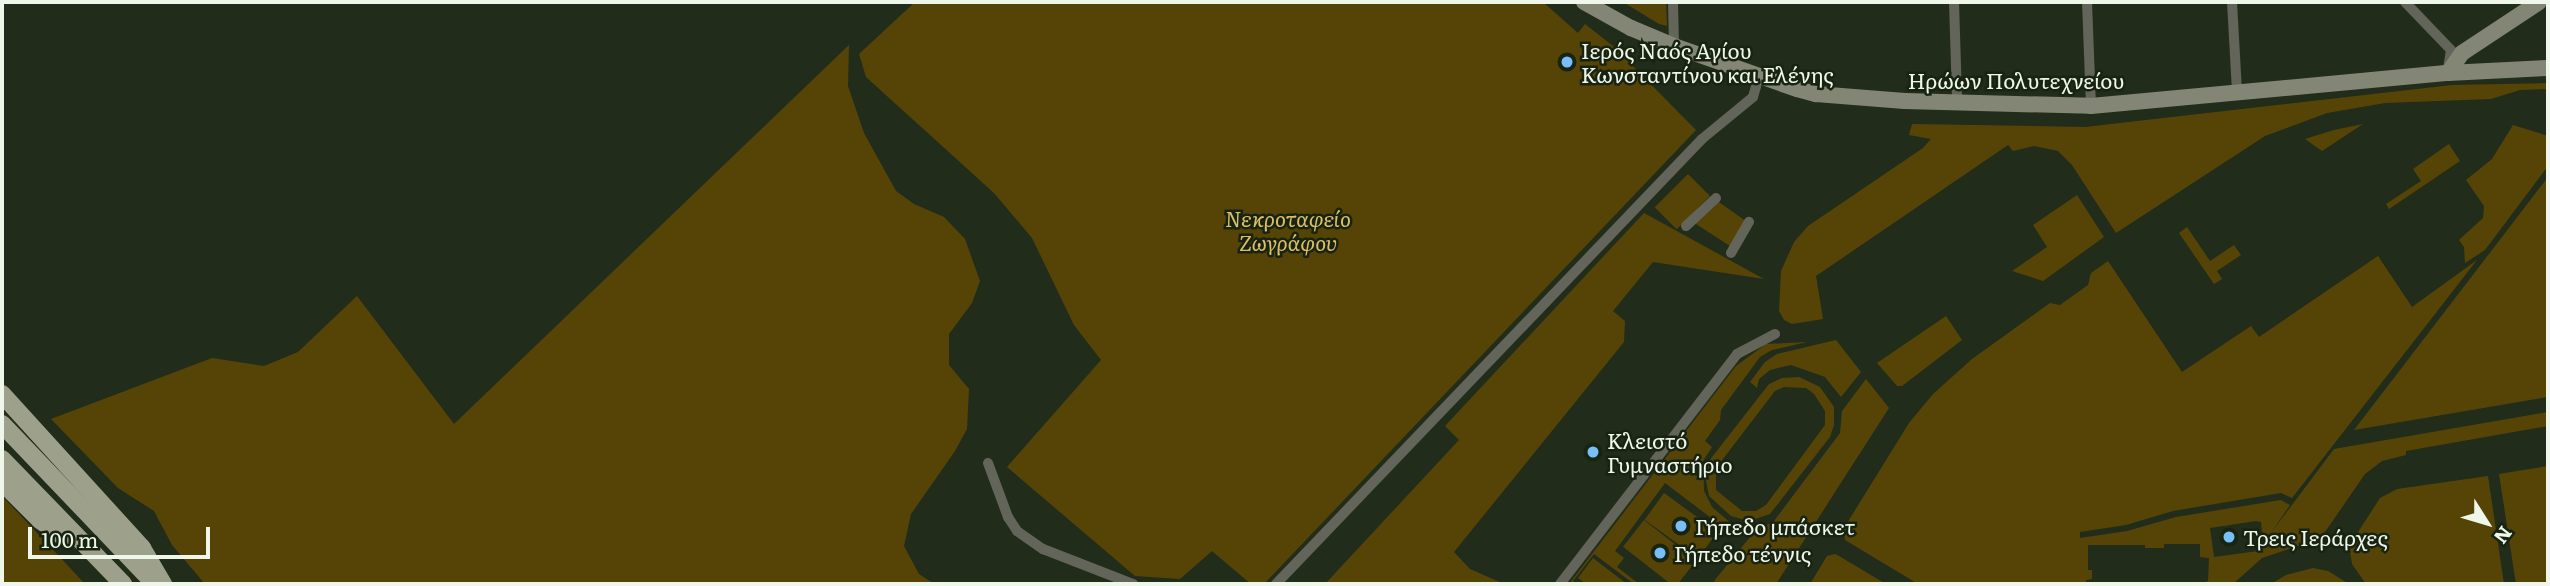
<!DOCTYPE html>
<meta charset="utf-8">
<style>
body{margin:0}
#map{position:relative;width:2550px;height:586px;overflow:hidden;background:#212d1a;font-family:Literata,serif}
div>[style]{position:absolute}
.green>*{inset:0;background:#564407;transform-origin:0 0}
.street>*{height:10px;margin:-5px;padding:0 5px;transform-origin:5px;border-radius:5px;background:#63655a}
.secondary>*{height:16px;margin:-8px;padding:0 8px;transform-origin:8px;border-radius:8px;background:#848675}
.primary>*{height:18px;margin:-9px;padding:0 9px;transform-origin:9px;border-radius:9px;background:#9da08a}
.dots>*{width:19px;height:19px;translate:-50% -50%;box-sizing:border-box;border:4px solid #182311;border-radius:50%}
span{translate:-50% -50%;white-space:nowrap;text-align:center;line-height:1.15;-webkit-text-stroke:5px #182311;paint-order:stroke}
.poi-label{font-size:21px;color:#eef7ea}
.left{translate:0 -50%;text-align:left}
.street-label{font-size:21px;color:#eef7ea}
.park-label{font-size:21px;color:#ddbe65;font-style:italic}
.frame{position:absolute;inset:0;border:4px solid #eef7ea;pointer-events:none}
.north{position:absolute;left:2452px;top:488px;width:70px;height:70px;-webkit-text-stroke:5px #182311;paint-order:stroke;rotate:127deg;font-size:19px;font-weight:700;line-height:28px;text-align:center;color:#eef7ea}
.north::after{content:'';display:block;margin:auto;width:24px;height:32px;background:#eef7ea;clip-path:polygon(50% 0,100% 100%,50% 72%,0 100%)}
.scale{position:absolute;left:28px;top:527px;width:182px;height:32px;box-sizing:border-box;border:4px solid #eef7ea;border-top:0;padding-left:9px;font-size:21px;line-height:24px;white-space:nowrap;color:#eef7ea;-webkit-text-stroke:5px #182311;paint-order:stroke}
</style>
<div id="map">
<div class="green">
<div style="clip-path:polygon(915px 2px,1543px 2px,1578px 33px,1585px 24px,1613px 46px,1696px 130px,1264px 584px,1251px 584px,1212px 551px,1180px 579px,1135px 576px,1007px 467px,1101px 360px,1074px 325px,1032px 238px,994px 193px,866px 77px,859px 54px)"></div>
<div style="clip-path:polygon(1623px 2px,1666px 2px,1667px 26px,1659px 24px)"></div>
<div style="clip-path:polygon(849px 45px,848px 86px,864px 133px,896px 191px,914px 204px,944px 217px,965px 239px,980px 281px,972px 303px,949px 334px,949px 365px,969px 389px,967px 429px,955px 451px,911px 514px,904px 546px,919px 574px,934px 584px,205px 584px,172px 545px,154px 511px,118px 488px,51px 419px,212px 358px,264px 366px,298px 352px,357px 296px,454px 424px)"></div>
<div style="clip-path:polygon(2548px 83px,2548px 89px,2520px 90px,2491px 99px,2385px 103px,2327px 113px,2265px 136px,2116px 233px,2072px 165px,2058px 151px,2034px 146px,2013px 151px,2008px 145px,1816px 276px,1823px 319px,1792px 324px,1784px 320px,1779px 311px,1781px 271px,1794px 242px,1808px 226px,1923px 148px,1931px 139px,1909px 135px,1912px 124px,2085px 127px,2452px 85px)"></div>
<div style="clip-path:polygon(2363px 124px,2322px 151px,2305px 139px,2334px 130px)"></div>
<div style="clip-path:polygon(2513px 125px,2548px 136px,2548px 166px,2485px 250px,2465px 263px,2464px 247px,2459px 240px,2483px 218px,2484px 206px,2466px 180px,2492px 159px)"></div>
<div style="clip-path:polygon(2449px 144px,2460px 161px,2389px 209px,2386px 204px,2421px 181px,2413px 169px)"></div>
<div style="left:1688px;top:174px;width:31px;height:47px;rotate:45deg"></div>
<div style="clip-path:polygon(2548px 177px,2548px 397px,2354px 430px)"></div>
<div style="clip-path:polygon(2077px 195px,2104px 237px,2043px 281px,2012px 271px,2047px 247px,2033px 225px)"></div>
<div style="clip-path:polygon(1716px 200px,1747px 222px,1733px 248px,1693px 222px)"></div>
<div style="clip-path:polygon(1644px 213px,1764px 279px,1653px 262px,1613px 311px,1625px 321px,1624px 342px,1454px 552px,1470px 569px,1504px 584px,1325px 584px,1459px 440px,1445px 426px)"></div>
<div style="clip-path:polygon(2187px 227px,2210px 261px,2234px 245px,2241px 255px,2217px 271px,2222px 279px,2214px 284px,2179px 233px)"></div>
<div style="clip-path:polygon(evenodd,2378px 256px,2412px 307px,2477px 260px,2292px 498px,2281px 493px,2173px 511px,2126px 525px,2080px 532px,2080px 538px,2127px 531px,2176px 517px,2281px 500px,2290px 505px,2271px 533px,2334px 449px,2548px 412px,2548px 426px,2406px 451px,2406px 455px,2382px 461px,2365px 474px,2325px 532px,2304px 544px,2262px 558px,2233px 584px,2201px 584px,2208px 581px,2209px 558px,2200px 557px,2200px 544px,2164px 544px,2164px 548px,2145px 548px,2145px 545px,2088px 545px,2088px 570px,2092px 570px,2092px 579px,2086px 580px,2086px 584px,1918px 584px,1845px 540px,1844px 528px,1909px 423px,1933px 394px,1972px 359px,2050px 303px,2060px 305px,2088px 285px,2091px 273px,2108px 261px,2182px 372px,2251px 326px,2259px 337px,2378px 256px,2256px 521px,2261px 522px,2262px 532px,2269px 537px,2258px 551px,2214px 557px,2210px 528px,2256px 521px)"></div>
<div style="clip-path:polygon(1946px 316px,1962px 340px,1902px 386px,1897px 386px,1877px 363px)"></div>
<div style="clip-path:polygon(1836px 340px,1861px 372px,1841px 397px,1825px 377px,1791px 365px,1770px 370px,1759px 379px,1757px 388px,1750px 382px,1765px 362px,1777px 354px)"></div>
<div style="clip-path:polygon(1807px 342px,1772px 350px,1760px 357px,1721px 410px,1720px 420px,1705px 441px,1712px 447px,1703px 461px,1704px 491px,1712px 507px,1732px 524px,1727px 530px,1665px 483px,1615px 551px,1624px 558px,1617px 567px,1639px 584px,1634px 584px,1594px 554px,1573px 581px,1577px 584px,1569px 584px,1736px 366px,1766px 344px)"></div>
<div style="clip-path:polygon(evenodd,1799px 377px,1820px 387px,1834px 407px,1834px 425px,1830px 437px,1770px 514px,1749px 521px,1731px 516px,1709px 496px,1706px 480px,1709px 461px,1769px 384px,1782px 378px,1799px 377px,1784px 387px,1806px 388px,1814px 394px,1825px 411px,1825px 425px,1766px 505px,1756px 511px,1742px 511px,1716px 490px,1716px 468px,1775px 391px,1784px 387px)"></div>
<div style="clip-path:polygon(1866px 379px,1889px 408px,1776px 584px,1717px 584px,1714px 581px,1755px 531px,1774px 521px,1840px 433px,1842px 411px)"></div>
<div style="clip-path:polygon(2548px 466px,2548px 584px,2516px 584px,2499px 474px)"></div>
<div style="clip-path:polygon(2488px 476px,2504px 584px,2366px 584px,2352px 564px,2349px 546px,2380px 498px,2397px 489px)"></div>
<div style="left:1664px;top:493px;width:66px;height:33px;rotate:36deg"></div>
<div style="clip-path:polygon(2px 496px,56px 553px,85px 584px,2px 584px)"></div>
<div style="left:1644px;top:520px;width:66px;height:34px;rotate:38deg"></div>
<div style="clip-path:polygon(1835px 554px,1839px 556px,1886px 584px,1810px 584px,1827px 556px)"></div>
<div style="clip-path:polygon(1593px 558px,1627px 584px,1586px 584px,1578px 578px)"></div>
<div style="clip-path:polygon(2313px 568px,2328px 571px,2349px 584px,2271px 584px,2286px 575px)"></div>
</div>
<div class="street">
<div style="left:1673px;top:2px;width:44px;rotate:88.7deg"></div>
<div style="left:1954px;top:2px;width:98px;rotate:88.2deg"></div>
<div style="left:2087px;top:2px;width:104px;rotate:87.8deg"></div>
<div style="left:2232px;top:2px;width:89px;rotate:86.8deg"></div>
<div style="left:2405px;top:2px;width:66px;rotate:46.2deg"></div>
<div style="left:2451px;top:50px;width:20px;rotate:99deg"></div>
<div style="left:1686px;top:226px;width:41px;rotate:-43deg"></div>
<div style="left:1731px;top:253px;width:36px;rotate:-60deg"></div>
<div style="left:988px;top:463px;width:58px;rotate:69.7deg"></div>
<div style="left:1008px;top:517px;width:17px;rotate:57deg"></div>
<div style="left:1017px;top:531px;width:32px;rotate:35deg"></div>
<div style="left:1043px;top:549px;width:97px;rotate:21.3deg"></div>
<div style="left:1276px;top:584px;width:616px;rotate:-46.25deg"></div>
<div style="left:1702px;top:139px;width:66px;rotate:-39.5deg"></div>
<div style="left:1753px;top:97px;width:22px;rotate:-74deg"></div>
<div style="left:1560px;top:584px;width:290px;rotate:-52.4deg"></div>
<div style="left:1737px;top:354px;width:43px;rotate:-27.8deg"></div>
</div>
<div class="secondary">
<div style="left:1584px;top:2px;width:54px;rotate:29deg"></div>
<div style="left:1631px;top:28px;width:47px;rotate:22.7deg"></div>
<div style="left:1674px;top:46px;width:130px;rotate:19.3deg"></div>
<div style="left:1797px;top:89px;width:20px;rotate:15deg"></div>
<div style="left:1816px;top:94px;width:89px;rotate:4.5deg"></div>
<div style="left:1905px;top:101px;width:186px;rotate:1.5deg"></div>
<div style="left:2091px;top:106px;width:359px;rotate:-5.3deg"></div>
<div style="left:2448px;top:73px;width:100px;rotate:-2.9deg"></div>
<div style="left:2448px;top:73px;width:24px;rotate:-55deg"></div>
<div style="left:2462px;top:53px;width:92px;rotate:-33.5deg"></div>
</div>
<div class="primary">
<div style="left:2px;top:394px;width:208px;rotate:47.7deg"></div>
<div style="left:142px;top:548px;width:42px;rotate:59.7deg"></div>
<div style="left:2px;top:424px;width:220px;rotate:46.3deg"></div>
<div style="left:2px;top:459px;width:174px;rotate:45.9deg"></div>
<div style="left:2px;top:482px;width:54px;rotate:45deg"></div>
<div style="left:40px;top:520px;width:32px;rotate:36deg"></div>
</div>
<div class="dots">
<div style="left:1567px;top:62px;background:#78bff7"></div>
<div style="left:1593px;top:452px;background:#78bff7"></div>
<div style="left:1681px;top:526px;background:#78bff7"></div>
<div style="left:2229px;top:537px;background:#78bff7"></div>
<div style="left:1660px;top:553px;background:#78bff7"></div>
</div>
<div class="poi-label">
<span class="left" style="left:1581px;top:62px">Ιερός Ναός Αγίου<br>Κωνσταντίνου και Ελένης</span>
<span class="left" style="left:1607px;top:452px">Κλειστό<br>Γυμναστήριο</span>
<span class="left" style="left:1695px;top:526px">Γήπεδο μπάσκετ</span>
<span class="left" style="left:2243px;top:537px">Τρεις Ιεράρχες</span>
<span class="left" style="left:1674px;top:553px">Γήπεδο τέννις</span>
</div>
<div class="street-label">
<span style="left:2016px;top:80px">Ηρώων Πολυτεχνείου</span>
</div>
<div class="park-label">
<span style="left:1288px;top:230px">Νεκροταφείο<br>Ζωγράφου</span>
</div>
<div class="frame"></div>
<div class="north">N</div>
<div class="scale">100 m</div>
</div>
